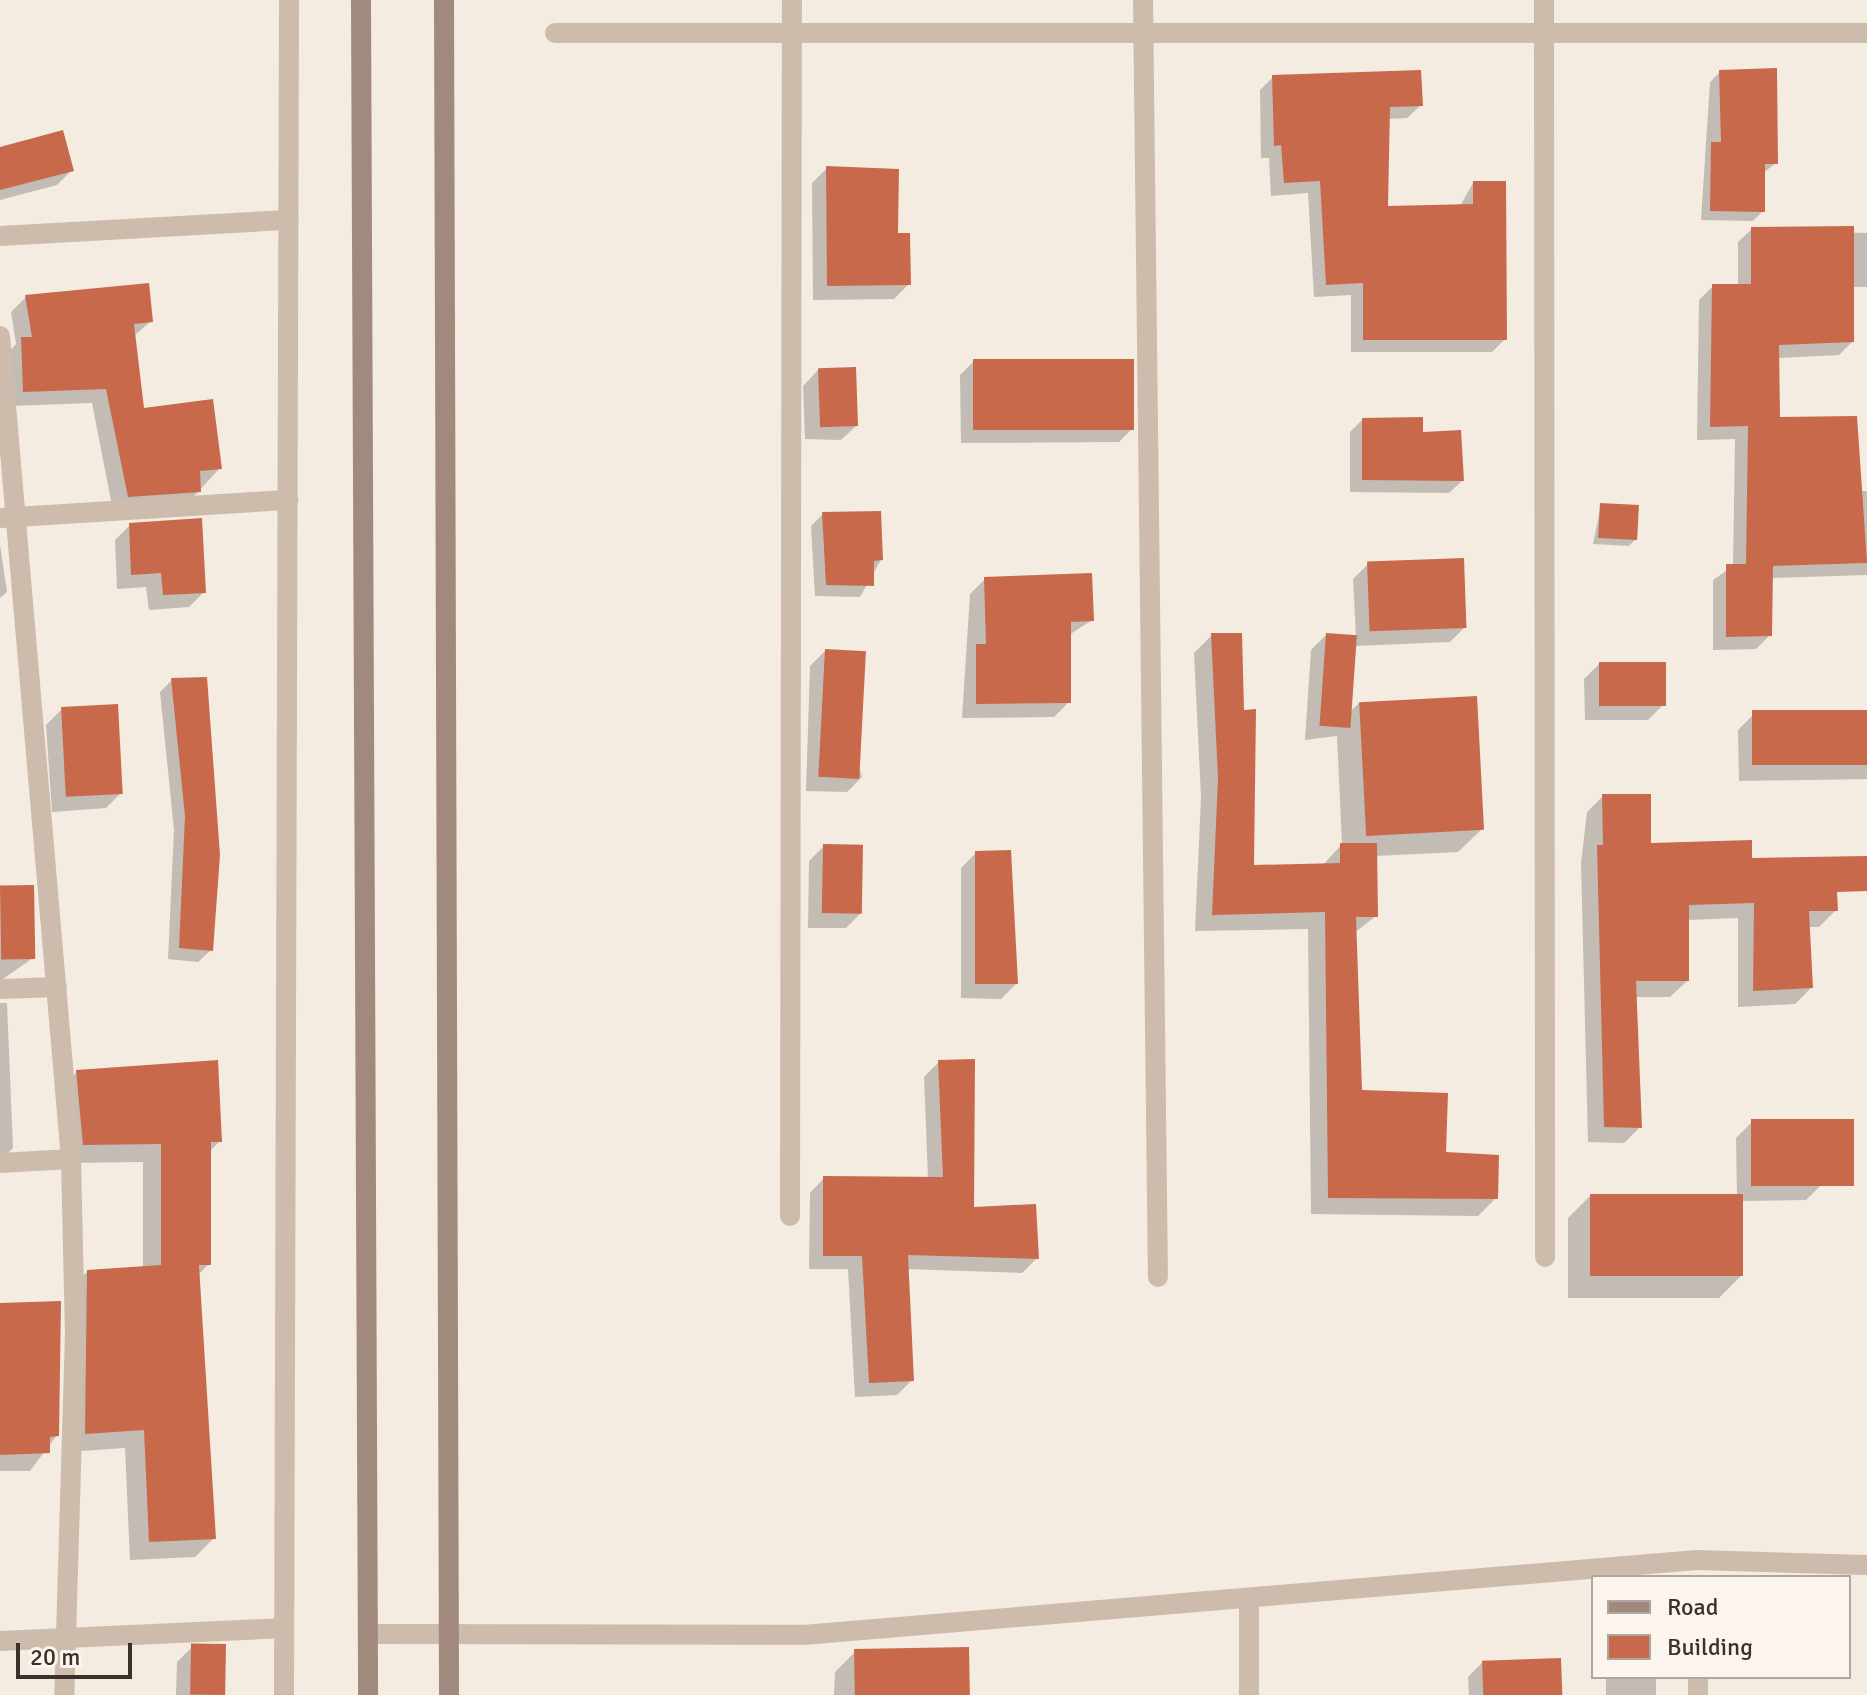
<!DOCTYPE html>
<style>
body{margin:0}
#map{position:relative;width:1867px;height:1695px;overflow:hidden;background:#f4ebe1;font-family:Signika,sans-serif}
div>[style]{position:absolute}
.shadow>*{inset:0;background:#0003;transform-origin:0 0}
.building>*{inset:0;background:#c8694b;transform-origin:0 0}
.street>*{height:20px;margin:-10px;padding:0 10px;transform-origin:10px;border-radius:10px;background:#cdbbac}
.secondary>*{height:20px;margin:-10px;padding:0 10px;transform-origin:10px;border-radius:10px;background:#a18a7d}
span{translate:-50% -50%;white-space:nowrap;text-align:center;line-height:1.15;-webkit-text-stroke:6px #fbf5ee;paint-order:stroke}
.legend{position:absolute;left:1591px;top:1575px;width:260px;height:104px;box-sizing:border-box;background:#fbf5ee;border:2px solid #aea6a0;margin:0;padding:10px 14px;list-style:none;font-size:24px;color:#3b302b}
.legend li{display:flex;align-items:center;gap:16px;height:40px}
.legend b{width:40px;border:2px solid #aea6a0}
.scale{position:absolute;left:16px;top:1643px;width:116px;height:36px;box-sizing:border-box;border:4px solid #3b302b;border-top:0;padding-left:10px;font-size:24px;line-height:28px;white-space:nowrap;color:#3b302b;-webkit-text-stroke:6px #fbf5ee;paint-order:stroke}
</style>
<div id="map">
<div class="shadow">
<div style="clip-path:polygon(1720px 72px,1776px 163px,1763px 173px,1763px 211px,1753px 221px,1701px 220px,1710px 82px)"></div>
<div style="clip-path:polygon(1273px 77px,1421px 105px,1407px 118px,1388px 119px,1386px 208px,1460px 206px,1473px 183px,1505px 339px,1492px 352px,1351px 352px,1351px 295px,1314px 297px,1308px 193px,1271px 196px,1269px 158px,1261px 158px,1260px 90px)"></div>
<div style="clip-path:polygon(0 149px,72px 170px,57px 185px,0 200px)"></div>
<div style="clip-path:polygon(827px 168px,896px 235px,909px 284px,894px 299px,813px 300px,812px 183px)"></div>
<div style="clip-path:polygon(1752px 229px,1867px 233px,1867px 287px,1850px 287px,1852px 342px,1839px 355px,1777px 358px,1779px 419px,1856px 491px,1867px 491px,1867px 575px,1771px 578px,1770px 635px,1756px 649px,1713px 650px,1713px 580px,1733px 566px,1735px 439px,1697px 440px,1699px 300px,1713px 286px,1738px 286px,1738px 242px)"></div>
<div style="clip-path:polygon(26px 297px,151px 321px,134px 336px,142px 410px,220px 468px,184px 507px,113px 511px,92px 403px,9px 406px,7px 354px,16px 344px,11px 312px)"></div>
<div style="clip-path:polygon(974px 361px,1133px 428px,1119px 442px,961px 443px,960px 375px)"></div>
<div style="clip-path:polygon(818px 370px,856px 426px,841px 440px,805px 439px,803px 386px)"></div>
<div style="clip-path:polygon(1362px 420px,1421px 434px,1462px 481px,1449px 493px,1350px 492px,1350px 432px)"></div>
<div style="clip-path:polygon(1601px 505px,1636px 539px,1629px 546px,1593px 544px)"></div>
<div style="clip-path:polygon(823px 514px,881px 560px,860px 597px,815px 596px,811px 526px)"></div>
<div style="clip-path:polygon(130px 525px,204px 592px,189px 607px,149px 610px,146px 587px,117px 589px,115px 540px)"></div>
<div style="clip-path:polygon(0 545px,7px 592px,0 598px)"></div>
<div style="clip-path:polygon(1368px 564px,1465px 627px,1450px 642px,1355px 646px,1350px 712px,1359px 703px,1481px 830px,1458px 852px,1375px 856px,1376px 916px,1354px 933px,1360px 1091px,1496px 1198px,1478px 1216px,1311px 1214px,1308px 929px,1195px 931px,1201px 797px,1194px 653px,1212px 635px,1252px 867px,1323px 865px,1342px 844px,1337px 736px,1305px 740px,1311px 650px,1326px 635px,1356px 637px,1353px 579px)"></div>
<div style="clip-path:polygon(985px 579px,1092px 620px,1069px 635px,1069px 702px,1054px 717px,962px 718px,970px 594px)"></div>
<div style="clip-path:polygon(825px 651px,862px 777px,847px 792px,806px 791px,810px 666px)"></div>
<div style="clip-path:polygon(1599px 664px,1663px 705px,1648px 720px,1585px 720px,1584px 679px)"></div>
<div style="clip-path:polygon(172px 680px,211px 950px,198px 962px,168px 959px,174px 830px,160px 692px)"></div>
<div style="clip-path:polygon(61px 710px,121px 793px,106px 808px,52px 812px,46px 725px)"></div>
<div style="clip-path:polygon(1867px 712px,1867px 779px,1739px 781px,1738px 730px,1753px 715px)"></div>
<div style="clip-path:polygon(1603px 796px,1649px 845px,1750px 860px,1836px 910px,1819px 927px,1808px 927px,1811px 988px,1795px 1004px,1738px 1007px,1738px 918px,1687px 920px,1687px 981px,1670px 997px,1634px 997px,1640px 1127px,1624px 1143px,1588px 1142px,1581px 863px,1587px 812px)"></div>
<div style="clip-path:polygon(824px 846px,861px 913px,846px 928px,808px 928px,809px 861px)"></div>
<div style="clip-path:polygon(976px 853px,1016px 984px,1001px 999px,961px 998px,961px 868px)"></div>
<div style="clip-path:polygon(0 888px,33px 958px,0 981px)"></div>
<div style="clip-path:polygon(0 1003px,7px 1003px,13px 1148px,0 1161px)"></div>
<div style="clip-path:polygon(939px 1062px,972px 1209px,1037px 1258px,1022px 1273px,907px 1269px,912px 1380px,897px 1395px,855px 1397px,848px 1269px,809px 1269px,810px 1193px,824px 1178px,928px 1179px,924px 1077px)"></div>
<div style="clip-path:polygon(77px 1072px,220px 1141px,209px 1152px,209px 1264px,198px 1275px,214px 1538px,195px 1557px,130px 1560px,125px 1448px,67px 1452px,68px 1291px,87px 1272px,143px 1268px,143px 1162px,65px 1163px,58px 1091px)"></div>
<div style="clip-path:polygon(1751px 1123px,1821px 1185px,1806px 1200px,1741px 1201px,1741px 1276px,1719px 1298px,1568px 1298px,1568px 1218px,1590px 1196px,1737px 1196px,1736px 1138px)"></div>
<div style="clip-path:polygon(0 1305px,57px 1435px,30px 1471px,0 1471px)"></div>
<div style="clip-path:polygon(192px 1647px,223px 1695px,176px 1695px,177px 1662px)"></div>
<div style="clip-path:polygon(855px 1652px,968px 1695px,834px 1695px,835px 1672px)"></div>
<div style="clip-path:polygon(1483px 1662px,1560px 1695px,1469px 1695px,1468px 1677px)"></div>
<div style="left:1606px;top:1677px;width:50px;height:18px"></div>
</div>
<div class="building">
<div style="clip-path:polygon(1777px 68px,1778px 164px,1765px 164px,1765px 212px,1710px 211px,1711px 142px,1721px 142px,1719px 70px)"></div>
<div style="clip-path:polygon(1421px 70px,1423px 106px,1390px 107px,1388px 206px,1473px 204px,1473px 181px,1506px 181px,1507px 340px,1363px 340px,1363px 283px,1326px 285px,1320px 181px,1284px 183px,1281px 145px,1274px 146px,1272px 75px)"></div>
<div style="clip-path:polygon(63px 130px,74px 171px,0 190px,0 147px)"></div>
<div style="clip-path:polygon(826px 166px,899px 169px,898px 233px,910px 233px,911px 285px,827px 286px)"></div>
<div style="clip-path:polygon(1854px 226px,1854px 342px,1779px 345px,1780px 417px,1857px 416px,1867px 563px,1773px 566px,1772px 636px,1726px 637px,1726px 564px,1746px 564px,1748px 426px,1710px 427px,1712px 284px,1751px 284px,1751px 227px)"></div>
<div style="clip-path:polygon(149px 283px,153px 322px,134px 324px,144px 408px,213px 399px,222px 469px,200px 471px,201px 492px,128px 497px,106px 389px,23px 392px,21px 337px,32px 337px,25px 295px)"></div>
<div style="left:973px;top:359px;width:161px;height:71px"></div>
<div style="left:856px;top:367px;width:59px;height:38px;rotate:88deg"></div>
<div style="clip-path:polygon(1423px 417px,1423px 432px,1461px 430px,1464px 481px,1362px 480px,1362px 418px)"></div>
<div style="left:1600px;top:503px;width:39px;height:35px;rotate:3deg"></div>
<div style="clip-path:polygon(881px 511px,883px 560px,874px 561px,874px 586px,826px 585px,822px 512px)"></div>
<div style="clip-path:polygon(202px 518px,206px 593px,163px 595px,161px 573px,131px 575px,129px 523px)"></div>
<div style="left:1464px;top:558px;width:70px;height:97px;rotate:88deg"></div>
<div style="clip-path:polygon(1092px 573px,1094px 621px,1071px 622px,1071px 703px,976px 704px,976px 644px,986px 644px,984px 577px)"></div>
<div style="clip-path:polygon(1211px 633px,1242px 633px,1244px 710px,1256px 709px,1254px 865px,1340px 863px,1340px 843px,1377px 843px,1378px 917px,1356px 917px,1362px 1090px,1448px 1093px,1446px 1152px,1499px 1155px,1498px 1199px,1328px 1198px,1325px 912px,1212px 915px,1218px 778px)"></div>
<div style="left:1326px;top:633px;width:31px;height:93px;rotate:4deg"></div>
<div style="left:825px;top:649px;width:41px;height:128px;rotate:3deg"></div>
<div style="left:1599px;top:662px;width:67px;height:44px"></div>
<div style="clip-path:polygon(207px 677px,220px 855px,213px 951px,179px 948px,185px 816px,171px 678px)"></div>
<div style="left:1477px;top:696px;width:134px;height:118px;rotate:87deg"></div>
<div style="left:118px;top:704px;width:90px;height:57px;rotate:87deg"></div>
<div style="left:1867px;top:710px;width:55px;height:115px;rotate:90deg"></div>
<div style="clip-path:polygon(1602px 794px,1651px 794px,1651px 843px,1752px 840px,1752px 858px,1867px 856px,1867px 891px,1837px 892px,1838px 911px,1809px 911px,1813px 988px,1753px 991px,1754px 903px,1689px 905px,1689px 981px,1636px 981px,1642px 1128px,1604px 1127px,1597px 845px,1603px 845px)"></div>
<div style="left:823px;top:844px;width:40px;height:69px;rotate:1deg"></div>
<div style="clip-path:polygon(1011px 850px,1018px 984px,975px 984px,975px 851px)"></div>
<div style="left:34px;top:885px;width:74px;height:34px;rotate:89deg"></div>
<div style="clip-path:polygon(975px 1059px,974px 1207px,1036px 1204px,1039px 1259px,908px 1255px,914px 1381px,869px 1383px,862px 1256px,823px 1256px,823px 1176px,943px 1177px,938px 1060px)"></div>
<div style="clip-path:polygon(218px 1060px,222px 1142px,211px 1142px,211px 1265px,199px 1265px,216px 1539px,149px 1542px,144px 1430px,85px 1434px,87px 1270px,161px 1265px,161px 1144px,83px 1145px,76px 1070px)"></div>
<div style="left:1854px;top:1119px;width:67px;height:103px;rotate:90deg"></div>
<div style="left:1590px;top:1194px;width:153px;height:82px"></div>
<div style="clip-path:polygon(61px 1301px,59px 1436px,50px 1437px,50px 1453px,0 1455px,0 1303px)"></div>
<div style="left:226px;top:1644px;width:51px;height:35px;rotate:91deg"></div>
<div style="left:969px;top:1647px;width:48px;height:115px;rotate:89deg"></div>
<div style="left:1561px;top:1658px;width:37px;height:79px;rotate:88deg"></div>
</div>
<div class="street">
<div style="left:1143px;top:0;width:1277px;rotate:89.33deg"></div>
<div style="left:1544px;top:0;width:1257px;rotate:89.95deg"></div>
<div style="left:555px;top:33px;width:1312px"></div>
<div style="left:0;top:236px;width:289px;rotate:-3.2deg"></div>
<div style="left:0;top:336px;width:826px;rotate:85.07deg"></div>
<div style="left:71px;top:1159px;width:174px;rotate:88.7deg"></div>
<div style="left:75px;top:1333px;width:362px;rotate:91.7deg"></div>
<div style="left:0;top:518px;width:289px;rotate:-3.6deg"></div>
<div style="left:0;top:989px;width:57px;rotate:-2deg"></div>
<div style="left:0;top:1163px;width:71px;rotate:-3.2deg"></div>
<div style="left:790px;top:1216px;width:1216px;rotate:-89.91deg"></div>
<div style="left:369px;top:1634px;width:434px;rotate:0.1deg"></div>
<div style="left:803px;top:1635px;width:897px;rotate:-4.8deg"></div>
<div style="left:1697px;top:1560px;width:170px;rotate:1.7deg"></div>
<div style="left:0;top:1641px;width:284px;rotate:-2.6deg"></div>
<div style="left:1698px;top:1677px;width:18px;rotate:90deg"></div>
<div style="left:284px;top:1695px;width:1695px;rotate:-89.83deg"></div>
<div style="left:1249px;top:1695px;width:94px;rotate:-90deg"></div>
</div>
<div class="secondary">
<div style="left:361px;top:0;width:1695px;rotate:89.76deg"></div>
<div style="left:444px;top:0;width:1695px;rotate:89.83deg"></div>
</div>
<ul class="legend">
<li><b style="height:10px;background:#a18a7d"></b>Road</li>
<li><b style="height:22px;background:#c8694b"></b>Building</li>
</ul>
<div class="scale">20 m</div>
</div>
